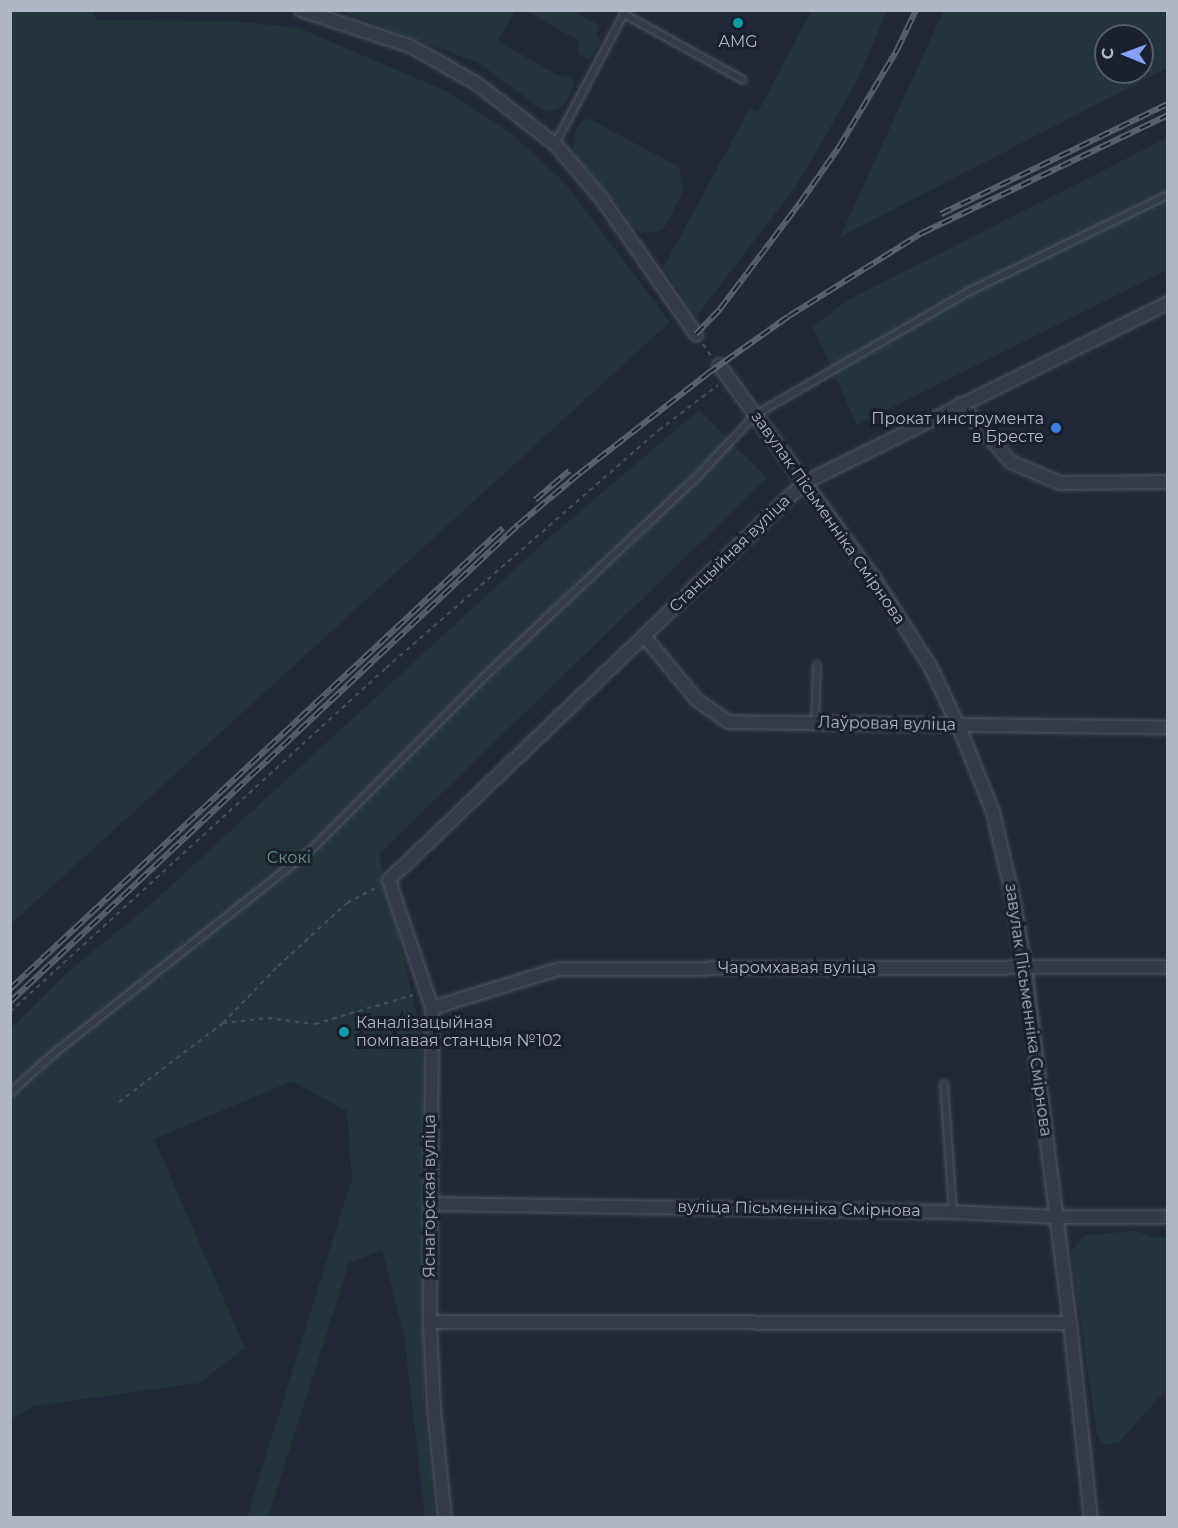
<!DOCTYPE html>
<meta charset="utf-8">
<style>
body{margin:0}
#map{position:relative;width:1178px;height:1528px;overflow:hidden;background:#212939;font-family:Montserrat,sans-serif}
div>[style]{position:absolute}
.green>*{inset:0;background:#23353a}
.path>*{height:2px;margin-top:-1px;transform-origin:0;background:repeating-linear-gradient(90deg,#415258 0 4.5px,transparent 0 9px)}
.roads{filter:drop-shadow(0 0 2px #505664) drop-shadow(0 0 2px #505664)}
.lane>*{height:6px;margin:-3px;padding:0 3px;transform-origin:3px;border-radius:3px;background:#353b4a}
.street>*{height:12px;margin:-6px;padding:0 6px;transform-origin:6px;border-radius:6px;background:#353b4a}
.rail>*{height:6px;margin-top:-3px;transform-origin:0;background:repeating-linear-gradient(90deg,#1a202e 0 11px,#575f71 0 22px);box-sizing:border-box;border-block:2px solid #575f71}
.dots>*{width:16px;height:16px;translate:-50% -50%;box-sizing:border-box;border:3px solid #1a202e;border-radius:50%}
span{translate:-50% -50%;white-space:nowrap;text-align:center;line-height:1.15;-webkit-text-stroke:6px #1a202e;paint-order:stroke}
.poi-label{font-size:16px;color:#b0b6c6}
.right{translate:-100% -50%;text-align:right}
.left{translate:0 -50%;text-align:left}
.street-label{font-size:16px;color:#b0b6c6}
.park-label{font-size:16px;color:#679778}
.frame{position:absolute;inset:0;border:12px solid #b0b6c6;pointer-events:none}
.north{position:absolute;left:1094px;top:24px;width:60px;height:60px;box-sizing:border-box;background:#1a202e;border:2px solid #565c6b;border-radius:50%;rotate:271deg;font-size:16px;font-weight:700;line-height:24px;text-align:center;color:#b0b6c6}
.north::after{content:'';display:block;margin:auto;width:21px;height:27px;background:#84a3f7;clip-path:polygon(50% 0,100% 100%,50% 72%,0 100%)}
</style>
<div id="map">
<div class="green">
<div style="clip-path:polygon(11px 10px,93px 11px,97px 20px,232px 21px,299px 28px,446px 91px,507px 130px,563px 181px,670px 322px,11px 924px)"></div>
<div style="clip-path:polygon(evenodd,944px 10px,1167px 11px,1167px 68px,840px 237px,944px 10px,1106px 36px,1142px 36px,1142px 72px,1106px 72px,1106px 36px)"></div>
<div style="clip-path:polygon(341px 11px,515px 11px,498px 41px,559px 76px,572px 77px,575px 86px,563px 107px,551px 111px,541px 109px,479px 63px)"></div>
<div style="clip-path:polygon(527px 11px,579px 11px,578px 14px,600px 26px,596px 34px,601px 42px,589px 59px,582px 57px,577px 51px,579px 41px)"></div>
<div style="clip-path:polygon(811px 11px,887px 11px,856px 83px,796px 186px,696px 317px,663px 268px,750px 108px,758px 112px)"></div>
<div style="clip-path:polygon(588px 118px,679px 167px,683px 191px,666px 225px,660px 231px,640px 233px,632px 226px,618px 205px,576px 157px,573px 150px,576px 131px,580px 123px)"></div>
<div style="clip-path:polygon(1167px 138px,1167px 270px,857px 425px,813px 327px,846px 301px)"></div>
<div style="clip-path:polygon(699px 410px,767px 478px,379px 854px,422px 1037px,424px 1410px,435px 1517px,425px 1517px,404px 1334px,382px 1250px,349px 1263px,268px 1517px,247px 1517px,352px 1179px,347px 1111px,292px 1081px,154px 1139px,245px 1348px,199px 1383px,35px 1406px,11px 1419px,11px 1028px,69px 971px,150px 905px,550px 537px)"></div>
<div style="clip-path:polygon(1137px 1231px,1154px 1238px,1167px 1237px,1167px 1389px,1119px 1442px,1105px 1445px,1097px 1436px,1071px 1251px,1085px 1235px)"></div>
</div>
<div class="path">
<div style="left:703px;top:344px;width:14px;rotate:56deg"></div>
<div style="left:10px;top:1012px;width:510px;rotate:-42.46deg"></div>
<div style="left:386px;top:668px;width:362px;rotate:-41.1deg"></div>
<div style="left:659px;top:430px;width:74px;rotate:-37.3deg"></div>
<div style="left:223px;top:1023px;width:45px;rotate:-6.3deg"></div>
<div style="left:268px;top:1018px;width:47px;rotate:7.3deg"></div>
<div style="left:315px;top:1024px;width:102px;rotate:-16.5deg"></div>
<div style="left:119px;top:1102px;width:131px;rotate:-37.2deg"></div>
<div style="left:223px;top:1023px;width:79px;rotate:-46deg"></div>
<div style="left:278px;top:966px;width:93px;rotate:-42.4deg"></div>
<div style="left:347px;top:903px;width:36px;rotate:-28deg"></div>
</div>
<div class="roads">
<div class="lane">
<div style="left:624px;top:14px;width:136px;rotate:29deg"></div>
<div style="left:555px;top:144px;width:152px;rotate:-62.1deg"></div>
<div style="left:815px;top:723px;width:58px;rotate:-88deg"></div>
<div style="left:944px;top:1084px;width:128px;rotate:86deg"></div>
<div style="left:10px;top:1093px;width:57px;rotate:-42.1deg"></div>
<div style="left:52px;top:1055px;width:330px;rotate:-38.4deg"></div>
<div style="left:311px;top:850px;width:246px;rotate:-45deg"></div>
<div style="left:485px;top:676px;width:291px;rotate:-43.2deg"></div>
<div style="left:697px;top:477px;width:85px;rotate:-46.9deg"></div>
<div style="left:755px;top:415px;width:248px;rotate:-30deg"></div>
<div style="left:970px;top:291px;width:220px;rotate:-25.9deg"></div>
</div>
<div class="street">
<div style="left:301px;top:10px;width:115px;rotate:18.3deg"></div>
<div style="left:410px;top:46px;width:76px;rotate:29.3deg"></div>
<div style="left:476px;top:83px;width:100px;rotate:37.7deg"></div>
<div style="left:555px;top:144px;width:72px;rotate:49.5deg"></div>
<div style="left:602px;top:199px;width:165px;rotate:55.2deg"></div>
<div style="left:719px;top:365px;width:266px;rotate:54deg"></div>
<div style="left:875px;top:580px;width:102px;rotate:57.4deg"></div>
<div style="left:930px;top:666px;width:68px;rotate:64.6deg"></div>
<div style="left:959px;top:727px;width:92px;rotate:68.2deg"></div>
<div style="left:993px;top:812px;width:87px;rotate:76.8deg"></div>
<div style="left:1013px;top:897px;width:72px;rotate:80.4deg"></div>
<div style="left:1025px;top:968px;width:358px;rotate:82.8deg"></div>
<div style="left:1070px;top:1323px;width:196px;rotate:83.9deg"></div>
<div style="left:960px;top:404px;width:77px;rotate:48.7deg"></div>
<div style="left:1011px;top:462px;width:53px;rotate:23.2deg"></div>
<div style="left:1060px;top:483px;width:108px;rotate:-0.5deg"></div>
<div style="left:644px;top:636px;width:83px;rotate:50.4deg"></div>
<div style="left:697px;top:700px;width:38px;rotate:35deg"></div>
<div style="left:728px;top:722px;width:440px;rotate:0.7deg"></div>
<div style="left:432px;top:1008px;width:133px;rotate:-17.1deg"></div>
<div style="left:559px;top:969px;width:609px;rotate:-0.19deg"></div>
<div style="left:430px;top:1204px;width:523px;rotate:0.88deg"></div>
<div style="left:953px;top:1212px;width:104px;rotate:2.8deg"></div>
<div style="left:1057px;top:1217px;width:111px"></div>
<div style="left:430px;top:1322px;width:640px;rotate:0.09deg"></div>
<div style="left:445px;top:1518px;width:109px;rotate:-95.8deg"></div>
<div style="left:434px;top:1410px;width:88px;rotate:-92.6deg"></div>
<div style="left:430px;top:1322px;width:314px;rotate:-89.6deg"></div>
<div style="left:432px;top:1008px;width:135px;rotate:-108.6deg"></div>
<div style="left:389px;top:880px;width:574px;rotate:-43.73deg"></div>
<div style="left:804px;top:483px;width:406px;rotate:-26.3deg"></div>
</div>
</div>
<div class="rail">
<div style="left:941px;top:214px;width:252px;rotate:-25.9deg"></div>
<div style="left:696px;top:334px;width:35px;rotate:-46deg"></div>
<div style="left:720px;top:309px;width:133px;rotate:-53deg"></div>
<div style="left:800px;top:203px;width:68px;rotate:-55.1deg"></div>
<div style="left:839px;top:147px;width:113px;rotate:-59.1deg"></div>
<div style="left:897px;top:50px;width:44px;rotate:-64.6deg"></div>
<div style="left:535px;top:500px;width:45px;rotate:-40.5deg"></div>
<div style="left:10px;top:989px;width:675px;rotate:-43.08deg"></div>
<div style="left:10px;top:1002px;width:698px;rotate:-43.2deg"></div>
<div style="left:519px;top:524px;width:80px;rotate:-39.9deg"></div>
<div style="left:580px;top:473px;width:161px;rotate:-37.9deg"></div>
<div style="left:707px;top:374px;width:100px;rotate:-35.3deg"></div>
<div style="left:789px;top:316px;width:157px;rotate:-32deg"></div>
<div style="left:922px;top:233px;width:273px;rotate:-25.6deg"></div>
</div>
<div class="dots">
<div style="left:738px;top:23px;background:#0f9aa8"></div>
<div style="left:1056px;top:428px;background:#3f7fe0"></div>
<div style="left:344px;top:1032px;background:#0f9aa8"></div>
</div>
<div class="poi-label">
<span style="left:738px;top:42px">AMG</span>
<span class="right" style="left:1044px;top:428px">Прокат инструмента<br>в Бресте</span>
<span class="left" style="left:356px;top:1032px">Каналізацыйная<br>помпавая станцыя №102</span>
</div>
<div class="street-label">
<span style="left:828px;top:518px;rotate:55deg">завулак Пісьменніка Смірнова</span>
<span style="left:730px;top:554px;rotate:-44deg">Станцыйная вуліца</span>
<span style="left:887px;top:724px;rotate:1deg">Лаўровая вуліца</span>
<span style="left:797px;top:968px">Чаромхавая вуліца</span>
<span style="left:1028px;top:1010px;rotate:82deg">завулак Пісьменніка Смірнова</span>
<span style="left:430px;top:1196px;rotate:-90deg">Яснагорская вуліца</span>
<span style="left:799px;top:1209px;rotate:1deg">вуліца Пісьменніка Смірнова</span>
</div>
<div class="park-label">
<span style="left:289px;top:858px">Скокі</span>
</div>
<div class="frame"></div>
<div class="north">С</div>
</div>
